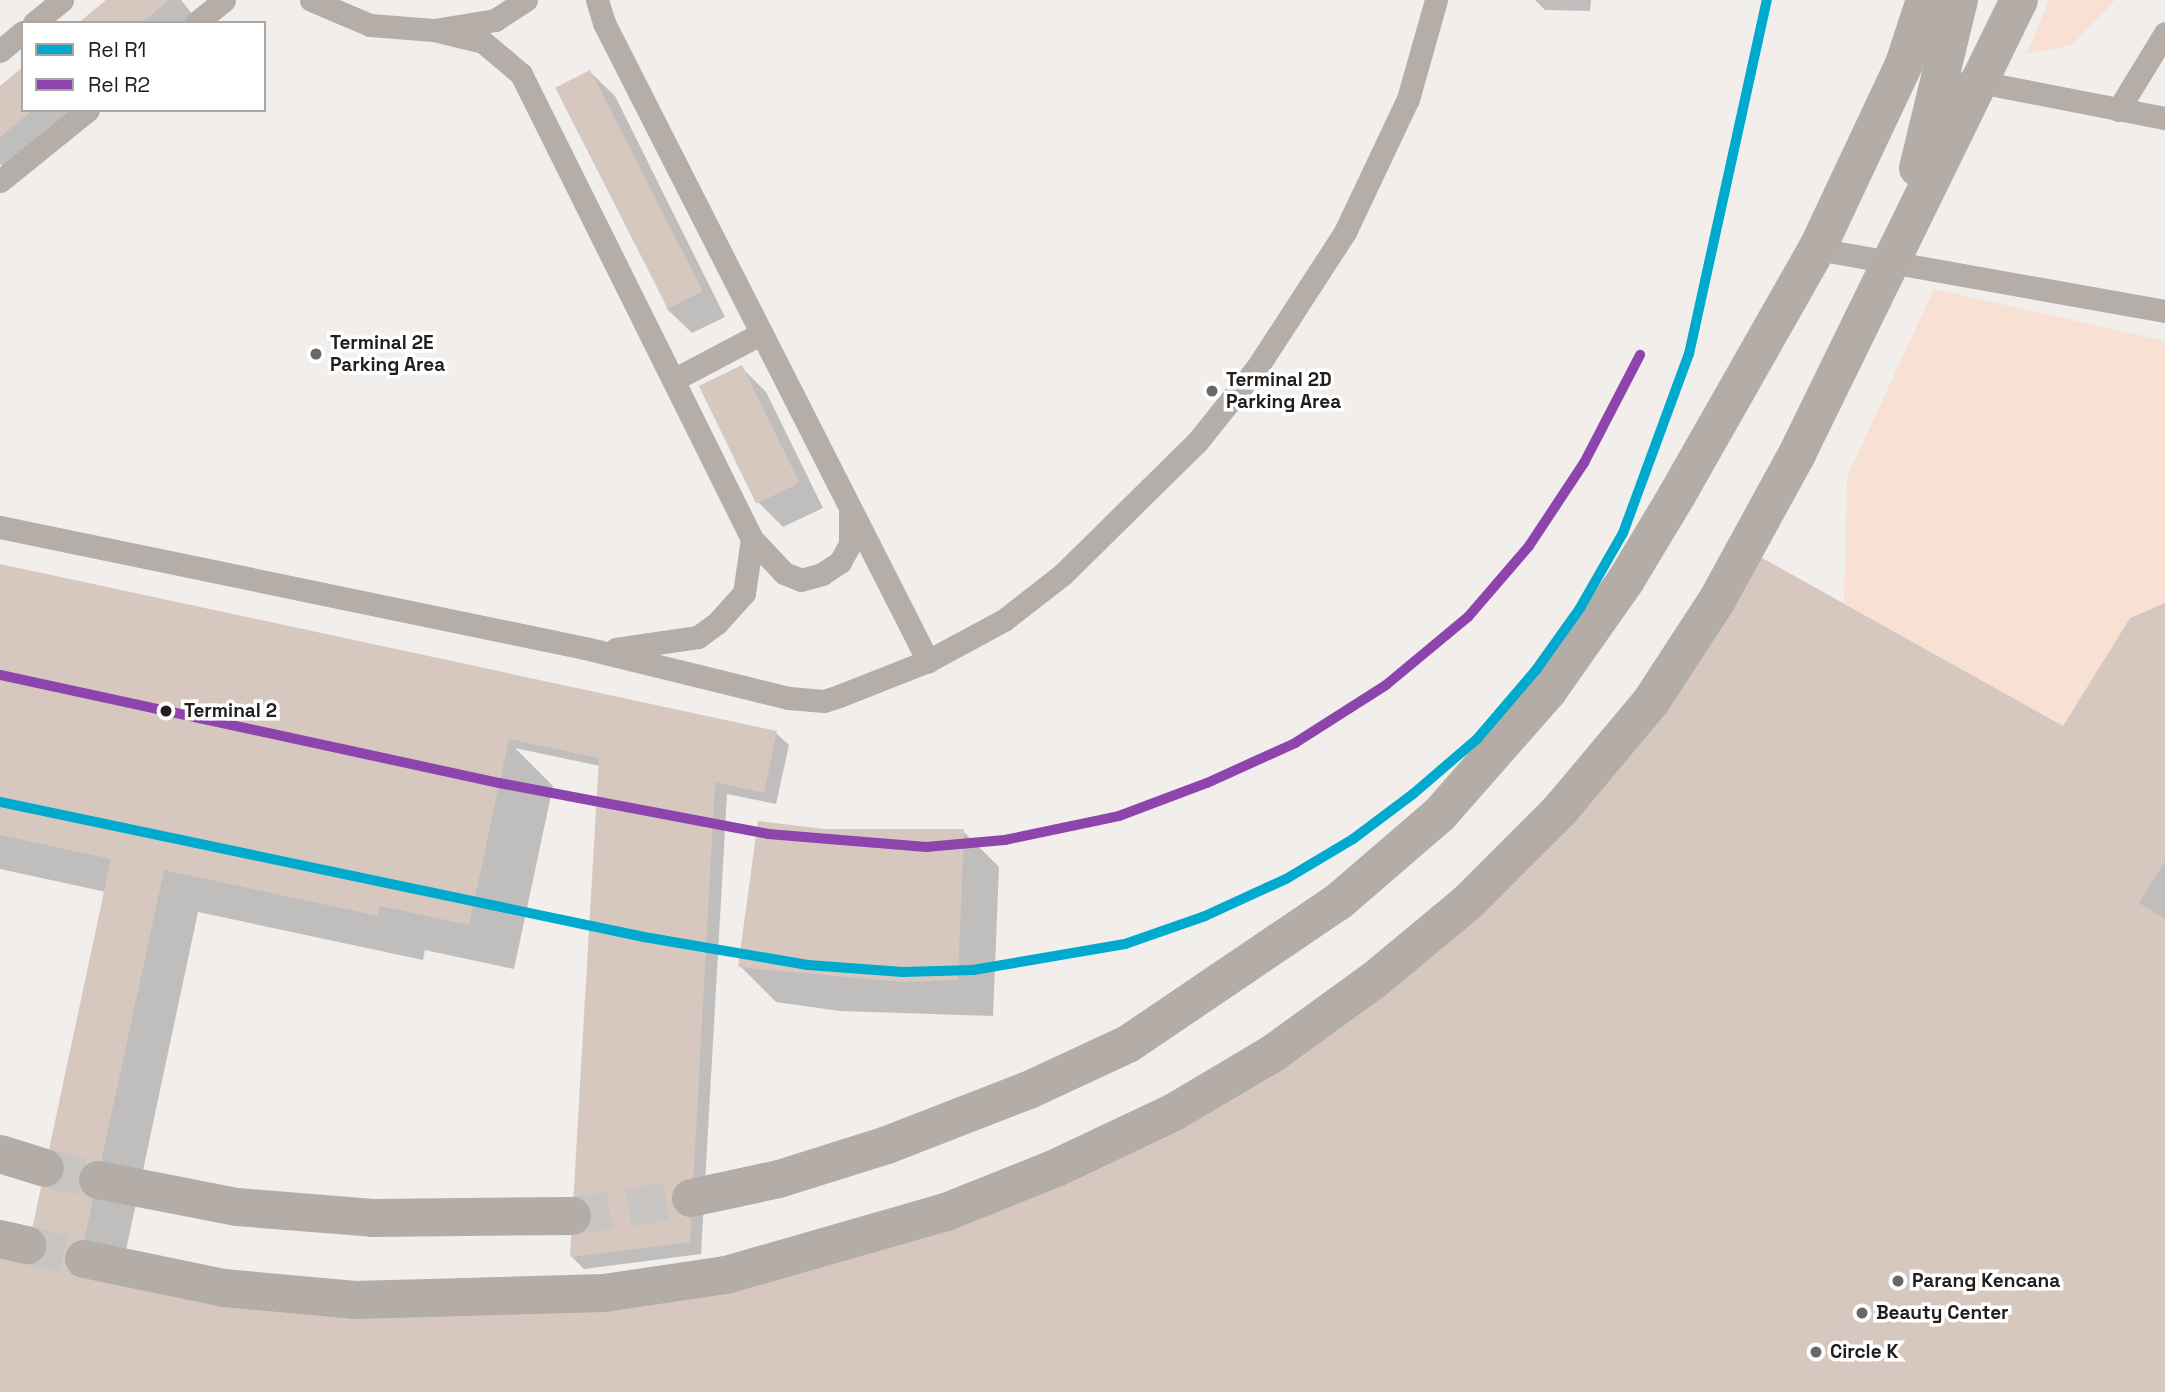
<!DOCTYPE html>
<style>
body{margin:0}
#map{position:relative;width:2165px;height:1392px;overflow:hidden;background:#f1eeec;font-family:"Space Grotesk",sans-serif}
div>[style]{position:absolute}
.green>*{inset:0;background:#f8e0d3}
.shadow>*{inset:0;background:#0003}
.building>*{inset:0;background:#d6c8bf;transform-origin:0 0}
.secondary-tunnel>*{height:38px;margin-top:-19px;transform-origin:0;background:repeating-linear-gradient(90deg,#c8c5c3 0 38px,transparent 0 57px)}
.lane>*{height:23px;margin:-11.5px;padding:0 11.5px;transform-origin:11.5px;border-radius:11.5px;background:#b5ada8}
.secondary>*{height:38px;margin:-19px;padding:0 19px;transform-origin:19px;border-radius:19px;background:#b4aca6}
.secondary-bridge>*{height:38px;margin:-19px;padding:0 19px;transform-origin:19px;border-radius:19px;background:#b4aca6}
.rail-1>*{height:10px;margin:-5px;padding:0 5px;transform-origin:5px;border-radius:5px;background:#00a9ce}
.rail-2>*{height:10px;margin:-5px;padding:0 5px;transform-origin:5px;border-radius:5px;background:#8e44ad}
.dots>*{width:19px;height:19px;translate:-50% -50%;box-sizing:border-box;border:4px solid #fff;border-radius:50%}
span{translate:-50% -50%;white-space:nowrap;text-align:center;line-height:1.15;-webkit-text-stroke:7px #fff;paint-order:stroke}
.poi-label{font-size:19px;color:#22201e;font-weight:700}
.left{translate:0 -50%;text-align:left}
.stop-label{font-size:19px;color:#22201e;font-weight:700}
.legend{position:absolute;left:21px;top:21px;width:245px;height:91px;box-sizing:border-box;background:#fff;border:2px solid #a7a6a5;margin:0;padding:9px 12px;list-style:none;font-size:21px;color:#22201e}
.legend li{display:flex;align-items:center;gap:14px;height:35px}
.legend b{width:35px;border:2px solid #a7a6a5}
</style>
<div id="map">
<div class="green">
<div style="clip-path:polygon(2049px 0,2115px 0,2072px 45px,2027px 54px)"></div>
<div style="clip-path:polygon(1934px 289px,2165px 341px,2165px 603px,2130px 618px,2063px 726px,1844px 603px,1847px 477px)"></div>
</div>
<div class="shadow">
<div style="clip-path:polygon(109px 0,181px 0,198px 21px,80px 23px)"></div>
<div style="clip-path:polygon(1535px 0,1591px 0,1590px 11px,1545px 10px)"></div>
<div style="clip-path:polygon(590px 72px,615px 96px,725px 317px,692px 333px,667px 309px)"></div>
<div style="clip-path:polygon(0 88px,23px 110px,88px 110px,10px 174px,0 164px)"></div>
<div style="clip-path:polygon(741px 367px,766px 392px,823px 508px,783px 527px,758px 502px,701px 386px)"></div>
<div style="clip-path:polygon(0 566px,776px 733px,789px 745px,776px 804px,727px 794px,701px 1254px,584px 1269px,572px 1257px,600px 766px,515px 748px,553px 786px,514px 969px,425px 950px,423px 960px,198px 912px,119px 1283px,719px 1292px,2064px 729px,2131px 620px,2165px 604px,2165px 1392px,0 1392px,106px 892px,0 869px)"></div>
<div style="clip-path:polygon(824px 831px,963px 831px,999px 867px,993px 1016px,840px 1011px,776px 1002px,740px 966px)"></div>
</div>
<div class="building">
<div style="clip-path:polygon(106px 0,169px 0,141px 23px,78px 23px)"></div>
<div style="clip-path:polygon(23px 67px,23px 110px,33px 110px,0 137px,0 86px)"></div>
<div style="left:590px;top:70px;width:248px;height:39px;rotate:63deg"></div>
<div style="left:742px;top:365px;width:131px;height:48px;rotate:64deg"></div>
<div style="clip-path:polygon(1755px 554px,2063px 726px,2130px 618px,2165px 603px,2165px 861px,2139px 903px,2165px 919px,2165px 1392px,0 1392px,0 1255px,25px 1262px,111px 859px,0 835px,0 564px,777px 731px,764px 793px,715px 782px,690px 1242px,570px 1257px,599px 758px,509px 739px,469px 925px,380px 906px,378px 916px,164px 870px,77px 1274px,226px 1302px,838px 1262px,1380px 990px)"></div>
<div style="clip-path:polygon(758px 821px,824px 829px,964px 829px,958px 980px,902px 982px,738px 967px)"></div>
</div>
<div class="secondary-tunnel">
<div style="left:45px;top:1168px;width:54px;rotate:12.8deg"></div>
<div style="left:572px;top:1216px;width:120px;rotate:-8.6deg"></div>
<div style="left:27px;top:1245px;width:59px;rotate:13.8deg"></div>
</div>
<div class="lane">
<div style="left:311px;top:0;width:64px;rotate:23deg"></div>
<div style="left:370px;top:25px;width:64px;rotate:4.5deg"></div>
<div style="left:434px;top:30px;width:62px;rotate:-9.3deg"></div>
<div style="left:495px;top:20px;width:37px;rotate:-33deg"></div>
<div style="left:597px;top:0;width:24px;rotate:73deg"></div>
<div style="left:604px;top:23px;width:716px;rotate:63.08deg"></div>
<div style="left:34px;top:23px;width:36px;rotate:-39deg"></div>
<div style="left:196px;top:23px;width:36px;rotate:-39deg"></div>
<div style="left:434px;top:30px;width:50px;rotate:13.8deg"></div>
<div style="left:483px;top:42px;width:50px;rotate:40.1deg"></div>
<div style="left:521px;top:74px;width:519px;rotate:63.58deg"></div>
<div style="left:752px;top:539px;width:55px;rotate:98.4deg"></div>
<div style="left:744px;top:593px;width:40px;rotate:132deg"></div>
<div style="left:717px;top:623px;width:24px;rotate:144deg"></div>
<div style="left:698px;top:637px;width:83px;rotate:171.7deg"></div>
<div style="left:0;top:51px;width:30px;rotate:-40deg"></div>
<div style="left:1969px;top:80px;width:200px;rotate:11deg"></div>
<div style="left:2118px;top:110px;width:90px;rotate:-58.6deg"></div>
<div style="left:0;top:181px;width:113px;rotate:-38.9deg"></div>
<div style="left:1817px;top:249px;width:353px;rotate:10.1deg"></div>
<div style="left:675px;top:379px;width:98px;rotate:-27.9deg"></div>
<div style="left:0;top:527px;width:597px;rotate:11.69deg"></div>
<div style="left:585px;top:648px;width:210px;rotate:13.8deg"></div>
<div style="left:789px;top:698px;width:35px;rotate:5deg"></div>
<div style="left:824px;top:701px;width:16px;rotate:-18deg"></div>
<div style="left:839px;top:696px;width:96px;rotate:-21.5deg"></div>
<div style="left:928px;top:661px;width:86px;rotate:-28.3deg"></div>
<div style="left:1004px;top:620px;width:75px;rotate:-37.9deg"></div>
<div style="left:1063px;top:574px;width:188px;rotate:-44.6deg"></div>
<div style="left:1197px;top:442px;width:97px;rotate:-51.2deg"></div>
<div style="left:1258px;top:366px;width:160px;rotate:-57deg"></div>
<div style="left:1345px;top:232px;width:147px;rotate:-64.7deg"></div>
<div style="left:1408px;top:99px;width:103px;rotate:-74.2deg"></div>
<div style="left:752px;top:539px;width:47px;rotate:46.7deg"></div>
<div style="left:784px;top:573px;width:18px;rotate:22deg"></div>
<div style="left:801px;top:580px;width:22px;rotate:-16deg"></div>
<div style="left:822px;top:574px;width:22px;rotate:-34deg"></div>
<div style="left:840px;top:562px;width:21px;rotate:-61deg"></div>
<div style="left:850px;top:544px;width:31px;rotate:-90deg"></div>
</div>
<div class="secondary">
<div style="left:0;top:1154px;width:47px;rotate:17.3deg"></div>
<div style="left:98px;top:1180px;width:142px;rotate:11deg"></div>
<div style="left:237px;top:1207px;width:136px;rotate:4.6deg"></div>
<div style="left:373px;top:1218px;width:199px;rotate:-0.6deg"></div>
<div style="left:691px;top:1198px;width:90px;rotate:-12.2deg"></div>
<div style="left:779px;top:1179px;width:113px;rotate:-17.5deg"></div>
<div style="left:887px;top:1145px;width:152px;rotate:-21.2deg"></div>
<div style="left:1029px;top:1090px;width:109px;rotate:-24.9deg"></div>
<div style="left:1128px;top:1044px;width:254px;rotate:-34.1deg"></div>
<div style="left:1338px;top:902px;width:135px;rotate:-40.8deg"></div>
<div style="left:1440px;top:814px;width:164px;rotate:-48.7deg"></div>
<div style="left:1548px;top:691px;width:136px;rotate:-54.9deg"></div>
<div style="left:1626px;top:580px;width:99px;rotate:-59deg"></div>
<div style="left:1677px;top:495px;width:283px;rotate:-60.4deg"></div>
<div style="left:1817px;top:249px;width:204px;rotate:-64.8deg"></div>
<div style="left:1904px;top:64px;width:67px;rotate:-71.8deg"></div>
<div style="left:0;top:1239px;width:28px;rotate:13deg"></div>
</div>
<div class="secondary-bridge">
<div style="left:1918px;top:168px;width:173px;rotate:-76.3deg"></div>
<div style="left:84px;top:1259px;width:143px;rotate:11.7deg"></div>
<div style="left:224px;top:1288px;width:132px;rotate:5.2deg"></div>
<div style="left:355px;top:1300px;width:249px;rotate:-1.6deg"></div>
<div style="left:604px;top:1293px;width:123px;rotate:-8.4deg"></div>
<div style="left:726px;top:1275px;width:229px;rotate:-16deg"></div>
<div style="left:946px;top:1212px;width:118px;rotate:-21.8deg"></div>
<div style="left:1056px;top:1168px;width:131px;rotate:-25.4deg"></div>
<div style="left:1174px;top:1112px;width:114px;rotate:-30.6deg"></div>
<div style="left:1272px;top:1054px;width:125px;rotate:-35.9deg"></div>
<div style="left:1373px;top:981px;width:122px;rotate:-39.7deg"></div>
<div style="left:1467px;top:903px;width:133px;rotate:-45deg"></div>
<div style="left:1561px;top:809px;width:142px;rotate:-50.1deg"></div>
<div style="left:1652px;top:700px;width:117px;rotate:-56.9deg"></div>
<div style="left:1716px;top:602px;width:169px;rotate:-61.3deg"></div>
<div style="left:1797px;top:454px;width:505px;rotate:-63.94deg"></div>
</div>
<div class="rail-1">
<div style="left:0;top:802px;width:658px;rotate:11.84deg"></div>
<div style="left:644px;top:937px;width:166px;rotate:9.7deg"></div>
<div style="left:808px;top:965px;width:95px;rotate:4.2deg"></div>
<div style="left:903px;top:972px;width:70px;rotate:-1.6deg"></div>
<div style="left:973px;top:970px;width:154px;rotate:-9.7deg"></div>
<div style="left:1125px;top:944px;width:85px;rotate:-19.3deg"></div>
<div style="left:1205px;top:916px;width:89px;rotate:-24.6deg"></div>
<div style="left:1286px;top:879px;width:78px;rotate:-30.8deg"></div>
<div style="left:1353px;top:839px;width:75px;rotate:-36.9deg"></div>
<div style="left:1413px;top:794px;width:84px;rotate:-40.7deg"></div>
<div style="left:1477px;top:739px;width:91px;rotate:-49.5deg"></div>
<div style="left:1536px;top:670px;width:76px;rotate:-54.6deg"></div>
<div style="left:1580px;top:608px;width:86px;rotate:-60.2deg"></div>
<div style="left:1623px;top:533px;width:191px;rotate:-69.8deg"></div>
<div style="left:1689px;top:354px;width:362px;rotate:-77.6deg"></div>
</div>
<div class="rail-2">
<div style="left:0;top:675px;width:511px;rotate:12.21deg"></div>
<div style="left:499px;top:783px;width:274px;rotate:10.7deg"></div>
<div style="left:768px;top:834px;width:159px;rotate:4.7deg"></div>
<div style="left:926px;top:847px;width:79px;rotate:-5.1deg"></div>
<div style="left:1005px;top:840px;width:116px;rotate:-11.9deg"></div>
<div style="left:1119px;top:816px;width:94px;rotate:-20.6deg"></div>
<div style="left:1207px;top:783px;width:97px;rotate:-24.4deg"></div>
<div style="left:1295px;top:743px;width:108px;rotate:-32.5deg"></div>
<div style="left:1386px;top:685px;width:107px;rotate:-39.7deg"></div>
<div style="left:1468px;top:617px;width:94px;rotate:-49.3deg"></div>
<div style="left:1529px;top:546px;width:100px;rotate:-56.5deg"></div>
<div style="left:1584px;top:463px;width:122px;rotate:-62.6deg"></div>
</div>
<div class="dots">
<div style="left:316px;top:354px;background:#6a6866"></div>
<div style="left:1212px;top:391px;background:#6a6866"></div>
<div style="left:166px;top:711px;background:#22201e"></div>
<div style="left:1898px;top:1281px;background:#6a6866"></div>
<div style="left:1862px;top:1313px;background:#6a6866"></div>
<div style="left:1816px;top:1352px;background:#6a6866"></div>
</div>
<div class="poi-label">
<span class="left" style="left:330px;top:354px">Terminal 2E<br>Parking Area</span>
<span class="left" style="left:1226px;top:391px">Terminal 2D<br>Parking Area</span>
<span class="left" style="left:1912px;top:1281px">Parang Kencana</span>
<span class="left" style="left:1876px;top:1313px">Beauty Center</span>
<span class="left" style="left:1830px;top:1352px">Circle K</span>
</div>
<div class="stop-label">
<span class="left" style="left:184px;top:711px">Terminal 2</span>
</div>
<ul class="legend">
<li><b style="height:9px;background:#00a9ce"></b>Rel R1</li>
<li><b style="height:9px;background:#8e44ad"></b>Rel R2</li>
</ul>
</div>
